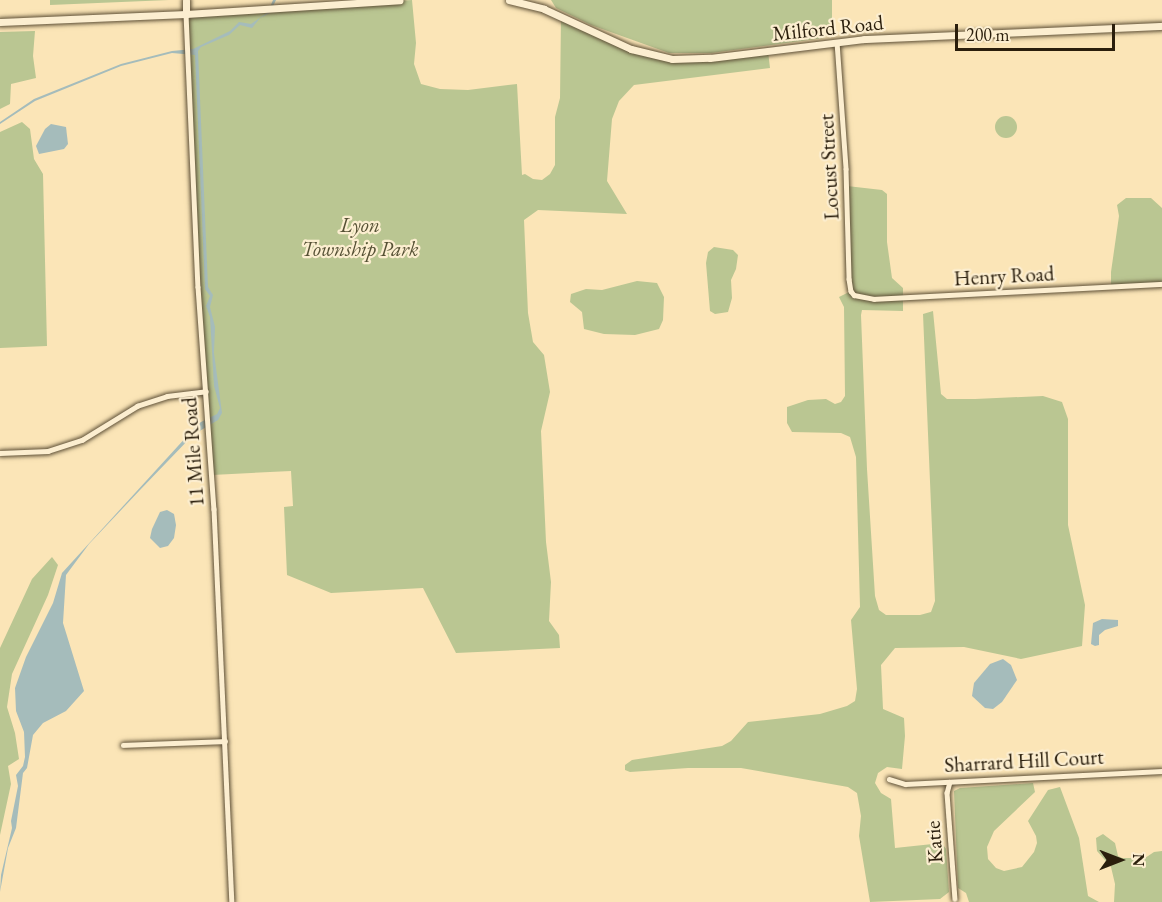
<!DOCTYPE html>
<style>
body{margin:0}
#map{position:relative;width:1162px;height:902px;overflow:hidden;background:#fbe5b7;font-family:"EB Garamond",serif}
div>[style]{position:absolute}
.green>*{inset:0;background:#bac692}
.round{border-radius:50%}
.water>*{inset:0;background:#a5bcbb}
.roads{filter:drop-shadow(0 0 2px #5e5037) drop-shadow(0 0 2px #5e5037)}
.street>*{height:4.5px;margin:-2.25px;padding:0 2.25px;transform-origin:2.25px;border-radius:2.25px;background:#fceed0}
.secondary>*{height:7px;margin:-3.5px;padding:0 3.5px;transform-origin:3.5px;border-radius:3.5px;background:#fceed0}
span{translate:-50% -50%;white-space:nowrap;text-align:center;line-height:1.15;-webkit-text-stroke:4.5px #fceed0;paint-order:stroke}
.street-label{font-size:21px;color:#2a1e0c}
.park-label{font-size:21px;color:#555034;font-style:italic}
.north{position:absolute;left:1090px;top:830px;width:60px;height:60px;-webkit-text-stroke:4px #fceed0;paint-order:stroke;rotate:90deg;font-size:16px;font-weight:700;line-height:24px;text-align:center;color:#2a1e0c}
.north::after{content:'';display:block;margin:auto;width:21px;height:27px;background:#2a1e0c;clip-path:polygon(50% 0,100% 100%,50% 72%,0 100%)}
.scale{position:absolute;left:955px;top:24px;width:160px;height:27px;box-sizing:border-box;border:3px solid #2a1e0c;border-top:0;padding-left:8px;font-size:18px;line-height:21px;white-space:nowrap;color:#2a1e0c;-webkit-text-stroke:4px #fceed0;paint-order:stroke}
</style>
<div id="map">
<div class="green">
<div style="clip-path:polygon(50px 0,169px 0,50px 5px)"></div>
<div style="clip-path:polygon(412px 0,416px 43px,414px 64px,421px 84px,440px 89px,468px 90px,517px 84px,522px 175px,525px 174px,533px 179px,542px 180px,550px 174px,555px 165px,555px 117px,560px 98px,561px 17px,631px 49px,672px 59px,768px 51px,770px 68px,634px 85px,619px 101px,612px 119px,607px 181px,627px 214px,538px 210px,524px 220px,528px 313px,533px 342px,544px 355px,550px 392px,541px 431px,546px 542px,551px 582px,549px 621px,559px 635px,560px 648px,456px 653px,423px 588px,331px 593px,287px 575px,284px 507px,293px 506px,291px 471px,212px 475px,196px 234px,186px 14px)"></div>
<div style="clip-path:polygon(551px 0,832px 0,832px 29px,824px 38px,711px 53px,669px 53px,591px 25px,556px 8px)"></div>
<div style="clip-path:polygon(35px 31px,33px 56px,36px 78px,11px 84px,10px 104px,0 109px,0 32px)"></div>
<div class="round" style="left:995px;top:116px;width:22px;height:22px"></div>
<div style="clip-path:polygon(22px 122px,30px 129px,34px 159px,43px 174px,47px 346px,0 348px,0 132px)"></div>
<div style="clip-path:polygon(847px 186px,882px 190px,887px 194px,887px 242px,892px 278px,903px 288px,903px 311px,862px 310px,861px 315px,867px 469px,875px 596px,879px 610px,886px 615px,920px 615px,931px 612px,935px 601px,923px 314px,933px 311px,941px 394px,947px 399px,975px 399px,1043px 396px,1062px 402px,1068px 419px,1068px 525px,1085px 605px,1082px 646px,1021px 659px,964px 647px,895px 648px,881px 665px,883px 709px,904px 718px,905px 736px,902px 769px,887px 767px,878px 773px,875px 783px,881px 793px,891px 799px,895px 848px,942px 843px,946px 849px,949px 892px,940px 899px,870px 902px,859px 836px,861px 816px,857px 793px,848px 787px,741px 768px,688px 768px,630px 772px,625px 770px,625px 765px,632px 760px,722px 746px,731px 741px,748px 722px,820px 714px,847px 706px,855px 701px,857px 689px,851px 620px,860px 607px,856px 457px,850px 437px,841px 433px,792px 432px,787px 423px,787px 407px,808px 400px,826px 399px,835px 404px,841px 402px,845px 396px,844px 307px,839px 297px,851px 291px)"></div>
<div style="clip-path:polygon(1126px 198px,1151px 198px,1162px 208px,1162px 284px,1111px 287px,1111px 272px,1119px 216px,1117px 205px)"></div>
<div style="clip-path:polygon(714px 247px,733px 250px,738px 255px,736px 269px,731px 280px,732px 298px,728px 312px,715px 314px,710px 311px,706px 263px,708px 252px)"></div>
<div style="clip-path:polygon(637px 281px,657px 283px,664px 297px,663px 320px,659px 329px,635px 335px,604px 334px,584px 329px,582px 312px,570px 302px,571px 294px,586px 289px,602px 290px)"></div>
<div style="clip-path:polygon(52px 557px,58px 565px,48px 595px,12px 674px,7px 707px,15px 733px,19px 759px,8px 766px,11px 784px,0 835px,0 648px,32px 579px)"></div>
<div style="clip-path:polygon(1033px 783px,1035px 792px,994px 831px,987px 847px,988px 859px,996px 868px,1004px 871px,1022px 867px,1034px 852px,1037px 843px,1036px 836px,1028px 821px,1048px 790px,1060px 787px,1079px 838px,1088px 896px,1099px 902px,969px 902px,966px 893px,958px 888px,954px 791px,960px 788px)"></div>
<div style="clip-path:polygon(1103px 834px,1115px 843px,1118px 856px,1122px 858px,1145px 858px,1154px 852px,1162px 851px,1162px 902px,1114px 902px,1115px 884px,1111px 867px,1097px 851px,1096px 838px)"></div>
</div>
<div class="water">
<div style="clip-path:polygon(273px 0,276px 0,270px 13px,260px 18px,252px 28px,240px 25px,229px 35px,201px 47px,198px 51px,208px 287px,213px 295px,210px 307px,215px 327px,214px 353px,222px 413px,218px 420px,193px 435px,140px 490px,89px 544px,66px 575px,63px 623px,84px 691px,66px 711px,43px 723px,33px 735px,27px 768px,23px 773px,16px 828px,8px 848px,0 892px,1px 875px,12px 828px,11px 821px,18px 786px,16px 775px,23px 766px,25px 757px,24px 732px,16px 711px,15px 688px,26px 657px,53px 603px,62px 573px,199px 423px,217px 414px,220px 408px,214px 386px,210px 317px,206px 306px,210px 296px,205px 289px,195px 55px,172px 53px,121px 66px,35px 101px,0 124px,0 122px,34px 99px,121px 64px,172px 51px,193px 49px,230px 31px,239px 22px,251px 24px,268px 12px)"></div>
<div style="clip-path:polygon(51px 124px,66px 127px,68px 144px,64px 149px,39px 154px,36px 146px,45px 129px)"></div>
<div style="clip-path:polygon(167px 510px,174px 514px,176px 525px,174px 538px,168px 546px,160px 548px,150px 538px,152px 529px,160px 512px)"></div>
<div style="clip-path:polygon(1102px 619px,1118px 620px,1118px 626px,1105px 630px,1099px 635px,1099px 645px,1095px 646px,1091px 644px,1093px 623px)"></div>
<div style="clip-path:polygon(1003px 659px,1011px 665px,1017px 680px,1002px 702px,993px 709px,985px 708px,972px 696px,974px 683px,990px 664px)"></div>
</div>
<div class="roads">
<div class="street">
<div style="left:186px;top:14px;width:273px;rotate:87.5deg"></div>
<div style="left:198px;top:287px;width:223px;rotate:85.9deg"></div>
<div style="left:214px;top:509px;width:393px;rotate:87.4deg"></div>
<div style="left:837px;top:42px;width:127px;rotate:85.9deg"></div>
<div style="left:846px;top:169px;width:110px;rotate:88.4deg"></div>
<div style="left:849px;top:279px;width:12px;rotate:81deg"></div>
<div style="left:851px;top:291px;width:5px;rotate:53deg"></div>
<div style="left:854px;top:295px;width:20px;rotate:11deg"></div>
<div style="left:874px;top:299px;width:288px;rotate:-3deg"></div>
<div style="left:0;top:453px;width:48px;rotate:-2.4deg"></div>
<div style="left:48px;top:451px;width:36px;rotate:-18deg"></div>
<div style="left:82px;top:440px;width:65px;rotate:-31.7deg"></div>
<div style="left:137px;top:406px;width:32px;rotate:-18deg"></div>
<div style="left:167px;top:396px;width:39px;rotate:-7deg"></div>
<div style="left:123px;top:745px;width:102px;rotate:-2.2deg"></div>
<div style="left:889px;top:779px;width:17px;rotate:17deg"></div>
<div style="left:905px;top:784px;width:257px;rotate:-2.9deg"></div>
<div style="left:950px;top:782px;width:11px;rotate:105deg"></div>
<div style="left:947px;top:793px;width:106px;rotate:85.7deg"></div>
</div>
<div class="secondary">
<div style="left:186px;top:0;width:14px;rotate:90deg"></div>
<div style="left:509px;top:0;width:36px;rotate:14deg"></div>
<div style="left:544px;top:9px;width:96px;rotate:24.7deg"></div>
<div style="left:631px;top:49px;width:42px;rotate:13.7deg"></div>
<div style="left:672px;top:59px;width:38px;rotate:-2deg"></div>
<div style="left:710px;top:58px;width:155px;rotate:-7deg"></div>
<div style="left:864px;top:39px;width:298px;rotate:-2.5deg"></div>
<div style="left:0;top:22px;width:186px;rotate:-2.5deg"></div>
<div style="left:186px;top:14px;width:214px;rotate:-3.7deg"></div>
</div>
</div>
<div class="street-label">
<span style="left:828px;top:28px;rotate:-6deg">Milford Road</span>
<span style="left:829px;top:167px;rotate:-93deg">Locust Street</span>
<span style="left:1004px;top:276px;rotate:-3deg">Henry Road</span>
<span style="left:193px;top:452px;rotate:-94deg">11 Mile Road</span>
<span style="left:1024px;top:761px;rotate:-3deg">Sharrard Hill Court</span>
<span style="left:934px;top:842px;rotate:-94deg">Katie</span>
</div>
<div class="park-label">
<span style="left:360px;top:237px">Lyon<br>Township Park</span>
</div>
<div class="north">N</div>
<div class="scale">200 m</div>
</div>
